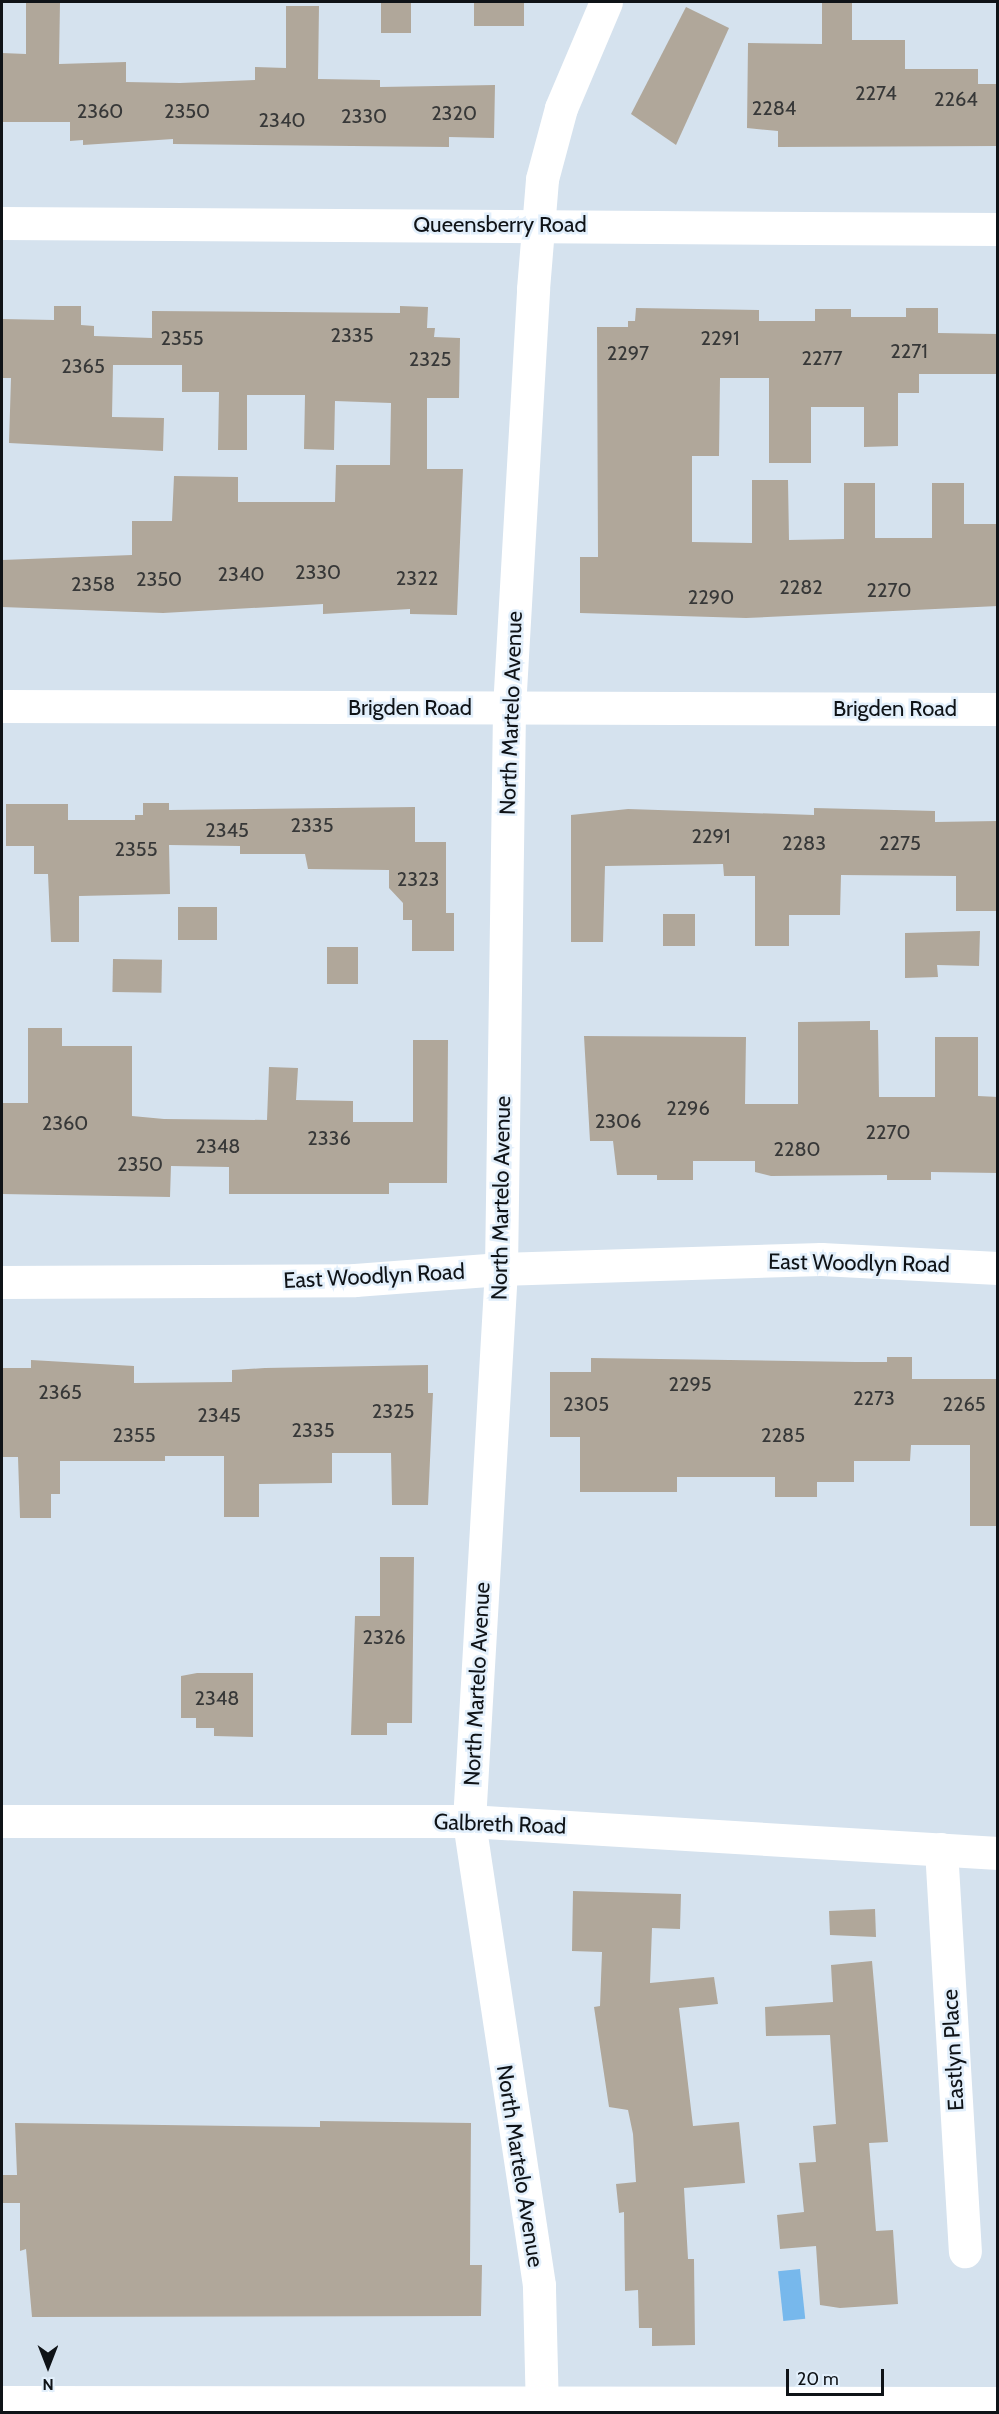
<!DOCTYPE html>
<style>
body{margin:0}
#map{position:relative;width:999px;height:2414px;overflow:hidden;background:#d5e2ee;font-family:Cabin,sans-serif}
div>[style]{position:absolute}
.water>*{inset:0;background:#77b8ec;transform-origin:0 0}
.building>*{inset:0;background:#b0a79a;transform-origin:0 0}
.street>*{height:33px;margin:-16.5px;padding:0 16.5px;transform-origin:16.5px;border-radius:16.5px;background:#fff}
.secondary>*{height:33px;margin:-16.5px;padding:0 16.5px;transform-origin:16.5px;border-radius:16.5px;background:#fff}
span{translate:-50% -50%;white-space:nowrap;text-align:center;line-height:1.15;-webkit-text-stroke:5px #e2effb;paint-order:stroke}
.number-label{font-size:20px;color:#373838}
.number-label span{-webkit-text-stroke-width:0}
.street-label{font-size:22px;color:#0f1317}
.frame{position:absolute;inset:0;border:3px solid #0f1317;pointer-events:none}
.north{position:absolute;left:18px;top:2336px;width:60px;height:60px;-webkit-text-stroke:4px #e2effb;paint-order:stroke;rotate:180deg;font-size:16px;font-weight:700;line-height:24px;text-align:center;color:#0f1317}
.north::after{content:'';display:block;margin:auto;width:21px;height:27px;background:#0f1317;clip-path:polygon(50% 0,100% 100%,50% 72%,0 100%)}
.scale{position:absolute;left:786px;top:2369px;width:98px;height:27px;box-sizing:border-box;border:3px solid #0f1317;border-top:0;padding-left:8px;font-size:18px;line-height:21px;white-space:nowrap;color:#0f1317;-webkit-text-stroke:4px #e2effb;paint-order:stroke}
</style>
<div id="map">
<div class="water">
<div style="left:800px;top:2269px;width:50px;height:22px;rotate:84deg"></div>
</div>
<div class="building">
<div style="clip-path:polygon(26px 2px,60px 2px,59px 64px,126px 62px,126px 82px,180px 83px,255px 80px,255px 67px,286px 68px,286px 6px,319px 6px,318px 79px,380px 80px,380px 87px,495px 85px,494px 138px,449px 137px,449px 147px,173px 144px,173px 139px,83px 145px,83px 140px,70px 141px,70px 122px,2px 122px,2px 53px,26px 54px)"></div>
<div style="left:381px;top:2px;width:30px;height:31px"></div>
<div style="left:474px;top:2px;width:50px;height:24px"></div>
<div style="clip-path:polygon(822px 2px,852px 2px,852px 40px,905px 40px,905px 69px,978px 69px,978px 84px,996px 84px,996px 146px,778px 147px,778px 131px,747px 128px,748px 43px,822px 44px)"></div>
<div style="clip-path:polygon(686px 7px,729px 28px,676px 145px,631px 114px)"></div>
<div style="clip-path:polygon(54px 306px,81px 306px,81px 325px,94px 326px,94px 336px,152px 338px,152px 311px,400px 313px,400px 306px,428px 307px,427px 328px,435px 328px,434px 337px,460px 338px,459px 398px,427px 398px,427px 469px,463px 469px,457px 615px,410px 614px,410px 609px,323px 614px,323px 604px,163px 613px,2px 607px,2px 560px,132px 555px,132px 521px,172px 521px,174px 476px,238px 477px,238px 502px,335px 502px,336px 465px,390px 465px,391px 403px,335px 401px,334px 450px,304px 449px,305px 395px,247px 395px,247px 450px,218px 450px,219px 392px,182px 392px,182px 365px,113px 365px,112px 417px,164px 418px,163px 451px,9px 443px,11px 378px,2px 378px,2px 319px,54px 320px)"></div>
<div style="clip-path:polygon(636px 308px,759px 310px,759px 321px,815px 321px,815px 309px,851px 309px,851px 317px,906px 317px,906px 308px,938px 308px,938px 333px,998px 334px,998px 374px,919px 374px,919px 393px,898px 393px,898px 446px,864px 447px,864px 407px,811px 407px,811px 463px,769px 463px,769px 378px,720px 378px,719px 456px,692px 456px,692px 542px,752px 543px,752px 480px,788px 480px,789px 540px,844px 539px,844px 483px,875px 483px,875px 538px,932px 538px,932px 483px,964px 483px,964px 524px,998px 524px,998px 606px,746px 618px,580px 613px,580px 557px,598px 557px,597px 327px,628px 327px,628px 321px,635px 321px)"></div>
<div style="clip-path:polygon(143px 803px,169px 803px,169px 810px,415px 807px,415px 842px,446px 842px,446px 913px,454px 913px,454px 951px,412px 951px,412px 920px,403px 920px,403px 903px,389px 888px,389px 870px,308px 869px,305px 854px,240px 854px,240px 846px,169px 845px,170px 894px,79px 896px,79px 942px,51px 942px,48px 874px,34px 874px,34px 846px,6px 846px,6px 804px,68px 804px,68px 820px,135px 820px,135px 815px,143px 815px)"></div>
<div style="clip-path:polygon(814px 808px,935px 811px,935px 822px,998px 821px,998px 911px,956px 911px,956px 876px,841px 875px,840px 915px,789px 915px,789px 946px,755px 946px,755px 876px,724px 876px,723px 864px,605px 866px,603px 942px,571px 942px,571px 815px,628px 809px,814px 815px)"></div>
<div style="left:178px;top:907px;width:39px;height:33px"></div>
<div style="left:663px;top:914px;width:32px;height:32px"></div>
<div style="clip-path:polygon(980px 931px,979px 966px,937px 965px,938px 977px,905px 978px,905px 933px)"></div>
<div style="left:327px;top:947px;width:31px;height:37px"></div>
<div style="left:113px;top:959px;width:49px;height:33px;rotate:1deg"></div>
<div style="clip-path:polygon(870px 1021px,870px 1030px,878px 1030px,879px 1097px,935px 1097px,935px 1037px,978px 1037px,978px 1096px,998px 1097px,998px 1173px,931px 1172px,931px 1180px,887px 1180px,887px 1175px,771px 1176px,755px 1172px,755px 1161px,693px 1161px,693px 1180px,657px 1180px,657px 1175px,617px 1175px,613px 1141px,590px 1141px,584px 1036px,746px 1037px,745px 1104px,798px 1104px,798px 1022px)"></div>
<div style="clip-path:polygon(28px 1028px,62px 1028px,62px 1046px,132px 1046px,132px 1116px,164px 1119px,267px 1120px,269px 1067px,298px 1068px,296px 1100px,353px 1101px,353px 1122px,413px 1122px,413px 1040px,448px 1040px,447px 1183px,389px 1183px,389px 1194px,229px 1194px,229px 1167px,171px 1166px,170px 1197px,2px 1194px,2px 1103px,28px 1103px)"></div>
<div style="clip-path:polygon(887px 1357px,912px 1357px,912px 1379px,998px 1379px,998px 1526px,970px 1526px,970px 1445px,911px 1445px,910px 1461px,854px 1461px,854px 1482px,817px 1482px,817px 1497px,775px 1497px,775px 1477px,677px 1477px,677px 1492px,580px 1492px,580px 1437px,550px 1437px,550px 1372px,591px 1372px,591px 1358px,856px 1362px,887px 1362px)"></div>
<div style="clip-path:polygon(31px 1360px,134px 1366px,134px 1383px,232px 1382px,232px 1370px,265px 1368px,428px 1365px,428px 1393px,433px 1393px,428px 1505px,392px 1505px,391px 1453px,332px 1453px,332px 1483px,259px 1484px,259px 1517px,224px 1517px,224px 1456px,165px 1456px,165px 1461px,60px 1461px,60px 1494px,51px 1494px,51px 1518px,20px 1518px,18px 1457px,2px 1457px,2px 1368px,31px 1368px)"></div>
<div style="clip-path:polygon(380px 1557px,414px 1557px,412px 1723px,387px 1723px,387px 1735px,351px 1735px,355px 1616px,380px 1616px)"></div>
<div style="clip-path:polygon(197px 1673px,253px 1673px,253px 1737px,214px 1736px,214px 1728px,196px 1728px,196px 1718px,181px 1718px,181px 1676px)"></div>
<div style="clip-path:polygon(573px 1891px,681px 1894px,680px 1929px,652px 1928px,650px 1983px,714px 1977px,718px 2004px,679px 2008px,693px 2126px,739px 2122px,745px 2183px,684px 2188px,688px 2259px,694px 2259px,695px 2345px,652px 2346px,652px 2328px,639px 2328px,638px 2290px,625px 2291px,624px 2212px,619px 2213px,616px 2184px,636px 2182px,633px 2134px,628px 2110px,609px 2107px,594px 2007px,600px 2006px,602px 1952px,572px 1951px)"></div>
<div style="clip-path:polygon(875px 1909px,876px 1937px,830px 1935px,829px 1911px)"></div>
<div style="clip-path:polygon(872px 1961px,888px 2142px,869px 2143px,876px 2231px,893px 2230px,898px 2304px,840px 2308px,820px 2305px,816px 2246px,780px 2249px,777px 2215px,804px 2212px,799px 2163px,816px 2162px,813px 2126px,836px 2124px,830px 2035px,766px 2036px,765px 2007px,833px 2002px,831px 1965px)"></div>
<div style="clip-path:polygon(320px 2121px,471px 2123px,470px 2265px,482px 2265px,481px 2316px,32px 2317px,26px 2249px,20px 2251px,20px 2203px,2px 2203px,2px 2175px,17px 2175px,15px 2123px,320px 2127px)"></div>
</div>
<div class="street">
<div style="left:2px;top:223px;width:996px;rotate:0.35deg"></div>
<div style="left:2px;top:706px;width:996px;rotate:0.17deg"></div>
<div style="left:2px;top:1282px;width:353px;rotate:-0.3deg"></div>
<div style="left:355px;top:1280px;width:146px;rotate:-4.3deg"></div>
<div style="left:501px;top:1269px;width:320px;rotate:-1.8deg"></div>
<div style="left:821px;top:1259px;width:177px;rotate:2.9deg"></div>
<div style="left:2px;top:1821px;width:467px"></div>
<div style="left:469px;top:1821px;width:530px;rotate:3.46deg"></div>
<div style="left:941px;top:1849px;width:403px;rotate:86.6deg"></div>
<div style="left:542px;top:2412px;width:127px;rotate:-91.4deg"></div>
<div style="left:539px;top:2285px;width:469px;rotate:-98.6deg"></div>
<div style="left:469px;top:1821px;width:553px;rotate:-86.68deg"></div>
<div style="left:501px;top:1269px;width:561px;rotate:-89.18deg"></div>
<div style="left:509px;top:708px;width:420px;rotate:-86.7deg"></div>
<div style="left:533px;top:289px;width:110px;rotate:-85.3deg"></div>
<div style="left:542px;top:179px;width:73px;rotate:-75deg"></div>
<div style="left:561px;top:108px;width:115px;rotate:-67deg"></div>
</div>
<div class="secondary">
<div style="left:2px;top:2402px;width:996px;rotate:0.06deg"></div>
</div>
<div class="number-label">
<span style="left:876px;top:93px">2274</span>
<span style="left:956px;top:99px">2264</span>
<span style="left:774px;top:108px">2284</span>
<span style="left:100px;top:111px">2360</span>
<span style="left:187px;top:111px">2350</span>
<span style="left:454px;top:113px">2320</span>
<span style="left:364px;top:116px">2330</span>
<span style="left:282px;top:120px">2340</span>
<span style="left:352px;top:335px">2335</span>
<span style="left:182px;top:338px">2355</span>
<span style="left:720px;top:338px">2291</span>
<span style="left:909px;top:351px">2271</span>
<span style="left:628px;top:353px">2297</span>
<span style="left:822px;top:358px">2277</span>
<span style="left:430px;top:359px">2325</span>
<span style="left:83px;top:366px">2365</span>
<span style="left:318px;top:572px">2330</span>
<span style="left:241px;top:574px">2340</span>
<span style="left:417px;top:578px">2322</span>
<span style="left:159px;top:579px">2350</span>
<span style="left:93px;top:584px">2358</span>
<span style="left:801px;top:587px">2282</span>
<span style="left:889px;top:590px">2270</span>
<span style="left:711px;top:597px">2290</span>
<span style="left:312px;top:825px">2335</span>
<span style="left:227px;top:830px">2345</span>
<span style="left:711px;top:836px">2291</span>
<span style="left:804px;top:843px">2283</span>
<span style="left:900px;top:843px">2275</span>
<span style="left:136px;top:849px">2355</span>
<span style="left:418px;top:879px">2323</span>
<span style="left:688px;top:1108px">2296</span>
<span style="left:618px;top:1121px">2306</span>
<span style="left:65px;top:1123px">2360</span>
<span style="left:888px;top:1132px">2270</span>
<span style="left:329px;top:1138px">2336</span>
<span style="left:218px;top:1146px">2348</span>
<span style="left:797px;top:1149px">2280</span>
<span style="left:140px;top:1164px">2350</span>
<span style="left:690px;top:1384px">2295</span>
<span style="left:60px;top:1392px">2365</span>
<span style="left:874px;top:1398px">2273</span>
<span style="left:586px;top:1404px">2305</span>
<span style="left:964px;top:1404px">2265</span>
<span style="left:393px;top:1411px">2325</span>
<span style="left:219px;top:1415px">2345</span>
<span style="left:313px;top:1430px">2335</span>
<span style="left:134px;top:1435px">2355</span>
<span style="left:783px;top:1435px">2285</span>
<span style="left:384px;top:1637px">2326</span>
<span style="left:217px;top:1698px">2348</span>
</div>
<div class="street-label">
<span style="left:500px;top:225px">Queensberry Road</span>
<span style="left:410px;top:708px">Brigden Road</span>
<span style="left:895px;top:709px">Brigden Road</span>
<span style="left:511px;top:713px;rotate:-88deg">North Martelo Avenue</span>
<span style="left:501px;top:1198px;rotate:-89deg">North Martelo Avenue</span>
<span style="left:859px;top:1263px;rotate:1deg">East Woodlyn Road</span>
<span style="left:374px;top:1276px;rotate:-3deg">East Woodlyn Road</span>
<span style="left:477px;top:1684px;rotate:-87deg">North Martelo Avenue</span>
<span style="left:500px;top:1824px;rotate:2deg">Galbreth Road</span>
<span style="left:953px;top:2050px;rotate:-93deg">Eastlyn Place</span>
<span style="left:520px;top:2166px;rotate:81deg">North Martelo Avenue</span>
</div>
<div class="frame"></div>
<div class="north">N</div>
<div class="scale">20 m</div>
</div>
